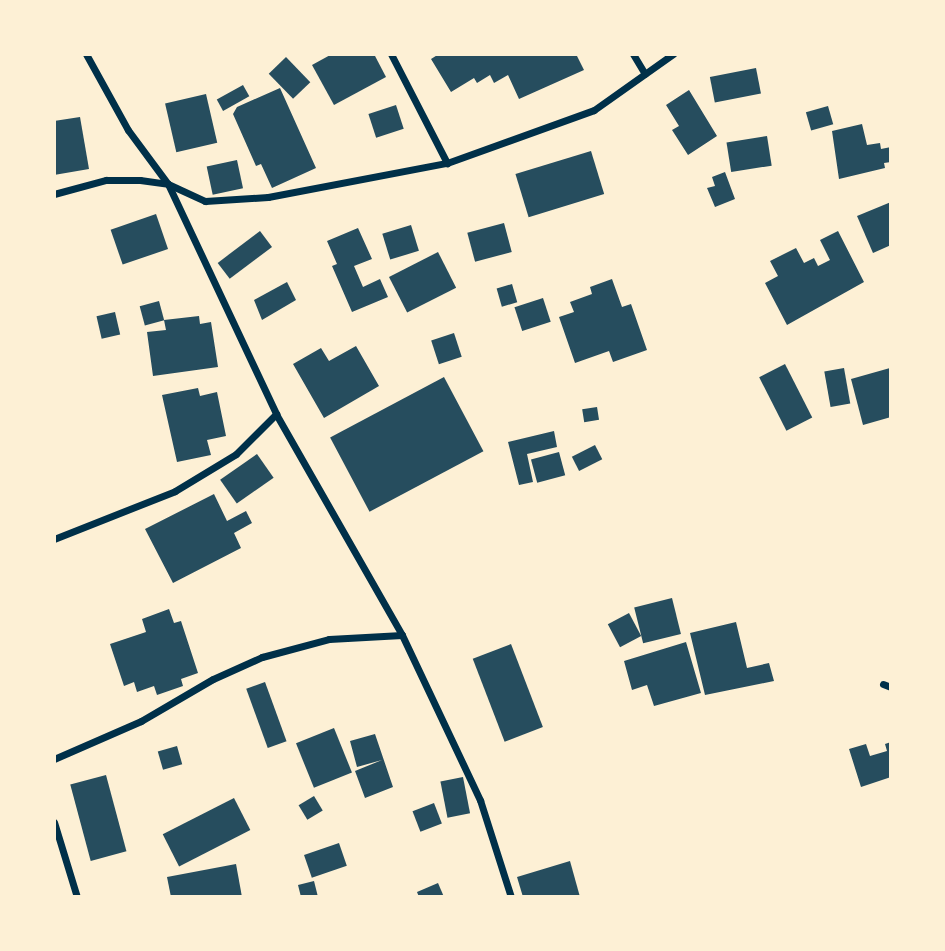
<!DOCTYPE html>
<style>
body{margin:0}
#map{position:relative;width:945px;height:951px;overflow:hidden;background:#fdf0d5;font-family:Barlow,sans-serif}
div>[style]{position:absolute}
.building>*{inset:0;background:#264d5e;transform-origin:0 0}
.minor>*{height:7px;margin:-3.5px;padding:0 3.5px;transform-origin:3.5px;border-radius:3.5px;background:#003049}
span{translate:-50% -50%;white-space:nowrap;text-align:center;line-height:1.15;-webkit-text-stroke:6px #fdf0d5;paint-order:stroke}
.frame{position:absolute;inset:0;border:56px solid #fdf0d5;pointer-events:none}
</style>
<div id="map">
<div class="building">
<div style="clip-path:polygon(332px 54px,374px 54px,386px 77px,334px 105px,312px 65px)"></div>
<div style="clip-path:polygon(439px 54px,576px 54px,584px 70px,519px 99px,508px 75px,494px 83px,490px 75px,477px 83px,474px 78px,451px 92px,431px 59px)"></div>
<div style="left:286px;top:57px;width:35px;height:24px;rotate:46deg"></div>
<div style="left:756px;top:68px;width:26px;height:47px;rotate:79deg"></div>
<div style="left:243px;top:85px;width:13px;height:30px;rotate:61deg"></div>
<div style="clip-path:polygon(280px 88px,316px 168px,272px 188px,261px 164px,256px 166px,233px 114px,237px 107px)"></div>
<div style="clip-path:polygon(689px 90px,717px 136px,688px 155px,672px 130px,679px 126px,666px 105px)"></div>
<div style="left:206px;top:94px;width:50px;height:42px;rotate:77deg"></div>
<div style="left:396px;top:105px;width:25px;height:29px;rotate:72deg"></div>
<div style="left:828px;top:106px;width:19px;height:23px;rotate:74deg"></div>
<div style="clip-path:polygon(80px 117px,89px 169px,54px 175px,54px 121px)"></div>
<div style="clip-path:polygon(862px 124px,867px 145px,880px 143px,881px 149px,891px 147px,891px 162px,884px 163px,885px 168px,839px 179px,832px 131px)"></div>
<div style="left:767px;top:136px;width:30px;height:41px;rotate:81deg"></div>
<div style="left:591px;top:151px;width:45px;height:79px;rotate:73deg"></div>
<div style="left:237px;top:160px;width:29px;height:31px;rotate:78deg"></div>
<div style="clip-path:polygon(725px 172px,735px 199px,715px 207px,707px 188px,715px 186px,712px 177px)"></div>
<div style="clip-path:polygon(891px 202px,891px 245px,873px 253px,857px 216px)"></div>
<div style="left:156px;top:214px;width:37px;height:48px;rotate:71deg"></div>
<div style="left:504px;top:223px;width:30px;height:38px;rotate:75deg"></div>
<div style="left:411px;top:225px;width:27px;height:30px;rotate:73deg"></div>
<div style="clip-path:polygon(358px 228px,372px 259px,354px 266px,363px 287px,380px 279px,388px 297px,352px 312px,332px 266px,337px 264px,327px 241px)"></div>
<div style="left:260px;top:231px;width:20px;height:53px;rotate:53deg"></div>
<div style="clip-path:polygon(838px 231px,864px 282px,787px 325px,765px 283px,778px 276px,770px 261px,796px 248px,804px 263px,814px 258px,818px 266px,830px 260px,820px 240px)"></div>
<div style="left:438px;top:252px;width:40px;height:55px;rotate:63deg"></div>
<div style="clip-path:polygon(612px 279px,622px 307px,631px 304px,647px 350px,613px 362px,609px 351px,575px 363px,559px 317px,574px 312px,570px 302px,592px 294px,590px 287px)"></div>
<div style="clip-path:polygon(287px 282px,296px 300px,262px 320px,254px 300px)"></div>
<div style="left:512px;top:284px;width:19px;height:16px;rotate:74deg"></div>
<div style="left:543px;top:298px;width:25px;height:30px;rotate:72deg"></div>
<div style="left:159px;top:301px;width:20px;height:20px;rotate:75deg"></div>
<div style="left:115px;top:312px;width:23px;height:19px;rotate:77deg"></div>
<div style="clip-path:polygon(199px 316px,200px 324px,211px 322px,218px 367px,153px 376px,147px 332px,166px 330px,164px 320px)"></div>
<div style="left:454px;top:333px;width:25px;height:24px;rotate:72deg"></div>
<div style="clip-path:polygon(356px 346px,379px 386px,324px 418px,293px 364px,321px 348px,329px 361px)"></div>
<div style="left:785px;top:364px;width:60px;height:29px;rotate:63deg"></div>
<div style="left:844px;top:368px;width:36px;height:20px;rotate:80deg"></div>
<div style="clip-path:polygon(890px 368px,891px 417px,863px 425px,851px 379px)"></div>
<div style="left:444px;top:377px;width:84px;height:129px;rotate:62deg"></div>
<div style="clip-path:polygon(198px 388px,200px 396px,217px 392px,226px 436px,207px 440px,211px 455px,177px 462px,162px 395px)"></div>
<div style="left:597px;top:407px;width:13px;height:15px;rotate:81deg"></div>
<div style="clip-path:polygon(554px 431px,557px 447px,527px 454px,533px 482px,519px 485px,508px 442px)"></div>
<div style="left:595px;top:445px;width:16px;height:26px;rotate:63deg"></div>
<div style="left:559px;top:452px;width:24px;height:29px;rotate:75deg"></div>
<div style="left:257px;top:454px;width:29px;height:45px;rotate:55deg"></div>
<div style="clip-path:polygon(214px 494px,227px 521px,246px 511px,252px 523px,234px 533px,241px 548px,173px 583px,145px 529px)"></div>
<div style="left:672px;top:598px;width:37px;height:39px;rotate:76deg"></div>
<div style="clip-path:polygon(169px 609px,174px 623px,181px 621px,198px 673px,181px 679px,183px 686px,157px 695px,154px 686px,137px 692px,134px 682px,124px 686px,110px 644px,146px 632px,142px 619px)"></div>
<div style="left:629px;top:613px;width:26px;height:24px;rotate:62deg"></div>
<div style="clip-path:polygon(736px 622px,747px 668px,769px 663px,774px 681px,705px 695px,690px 633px)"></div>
<div style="clip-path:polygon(686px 642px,701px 693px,654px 706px,647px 685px,632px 690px,624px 661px)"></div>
<div style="left:511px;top:644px;width:89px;height:41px;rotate:69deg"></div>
<div style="left:265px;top:682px;width:63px;height:20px;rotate:70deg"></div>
<div style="left:334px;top:728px;width:48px;height:41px;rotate:68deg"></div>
<div style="clip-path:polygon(375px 734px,393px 787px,365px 798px,355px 771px,382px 760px,357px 767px,350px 741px)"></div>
<div style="clip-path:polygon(891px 742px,891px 777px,861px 787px,849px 749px,866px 744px,870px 756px,887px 751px,885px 744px)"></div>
<div style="left:177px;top:746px;width:19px;height:20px;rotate:74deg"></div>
<div style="left:106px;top:775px;width:79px;height:37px;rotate:75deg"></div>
<div style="left:463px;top:777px;width:37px;height:23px;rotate:79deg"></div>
<div style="left:314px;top:796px;width:17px;height:18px;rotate:59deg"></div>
<div style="left:234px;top:798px;width:36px;height:80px;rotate:63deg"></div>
<div style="left:434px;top:803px;width:22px;height:23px;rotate:69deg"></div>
<div style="left:339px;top:843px;width:24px;height:37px;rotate:71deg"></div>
<div style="clip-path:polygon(570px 861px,580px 897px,523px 897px,517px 877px)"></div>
<div style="clip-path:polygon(236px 864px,242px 897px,171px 897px,167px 877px)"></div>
<div style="clip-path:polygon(314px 881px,318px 897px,301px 897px,298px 885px)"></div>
<div style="clip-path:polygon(438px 883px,444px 897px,419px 897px,417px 892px)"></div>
</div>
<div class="minor">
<div style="left:86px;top:54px;width:87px;rotate:61.1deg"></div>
<div style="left:128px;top:130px;width:67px;rotate:53.5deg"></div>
<div style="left:168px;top:184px;width:254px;rotate:64.8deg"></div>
<div style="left:276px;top:414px;width:254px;rotate:60.3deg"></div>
<div style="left:402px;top:635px;width:183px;rotate:64.7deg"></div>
<div style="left:480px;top:800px;width:102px;rotate:72.3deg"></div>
<div style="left:391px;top:54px;width:123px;rotate:62.8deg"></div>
<div style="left:633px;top:54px;width:23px;rotate:59deg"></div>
<div style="left:54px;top:194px;width:54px;rotate:-15.1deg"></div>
<div style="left:106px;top:180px;width:34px"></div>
<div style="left:140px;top:180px;width:28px;rotate:8deg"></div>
<div style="left:168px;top:184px;width:41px;rotate:24.7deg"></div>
<div style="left:205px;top:201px;width:63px;rotate:-3.6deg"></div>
<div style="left:268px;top:197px;width:182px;rotate:-10.8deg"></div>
<div style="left:447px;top:163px;width:156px;rotate:-19.8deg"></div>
<div style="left:594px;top:110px;width:97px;rotate:-35.3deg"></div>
<div style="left:54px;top:539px;width:130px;rotate:-21.6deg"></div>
<div style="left:175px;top:491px;width:71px;rotate:-31.2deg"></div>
<div style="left:236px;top:454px;width:57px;rotate:-45deg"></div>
<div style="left:883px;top:684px;width:9px;rotate:21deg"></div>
<div style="left:54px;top:759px;width:95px;rotate:-23.6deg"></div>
<div style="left:141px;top:721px;width:83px;rotate:-30.3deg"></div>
<div style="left:213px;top:679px;width:54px;rotate:-24.2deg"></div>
<div style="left:262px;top:657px;width:69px;rotate:-15deg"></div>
<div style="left:329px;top:639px;width:73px;rotate:-3.1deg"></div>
<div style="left:54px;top:822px;width:78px;rotate:73deg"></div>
</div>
<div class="frame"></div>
</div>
